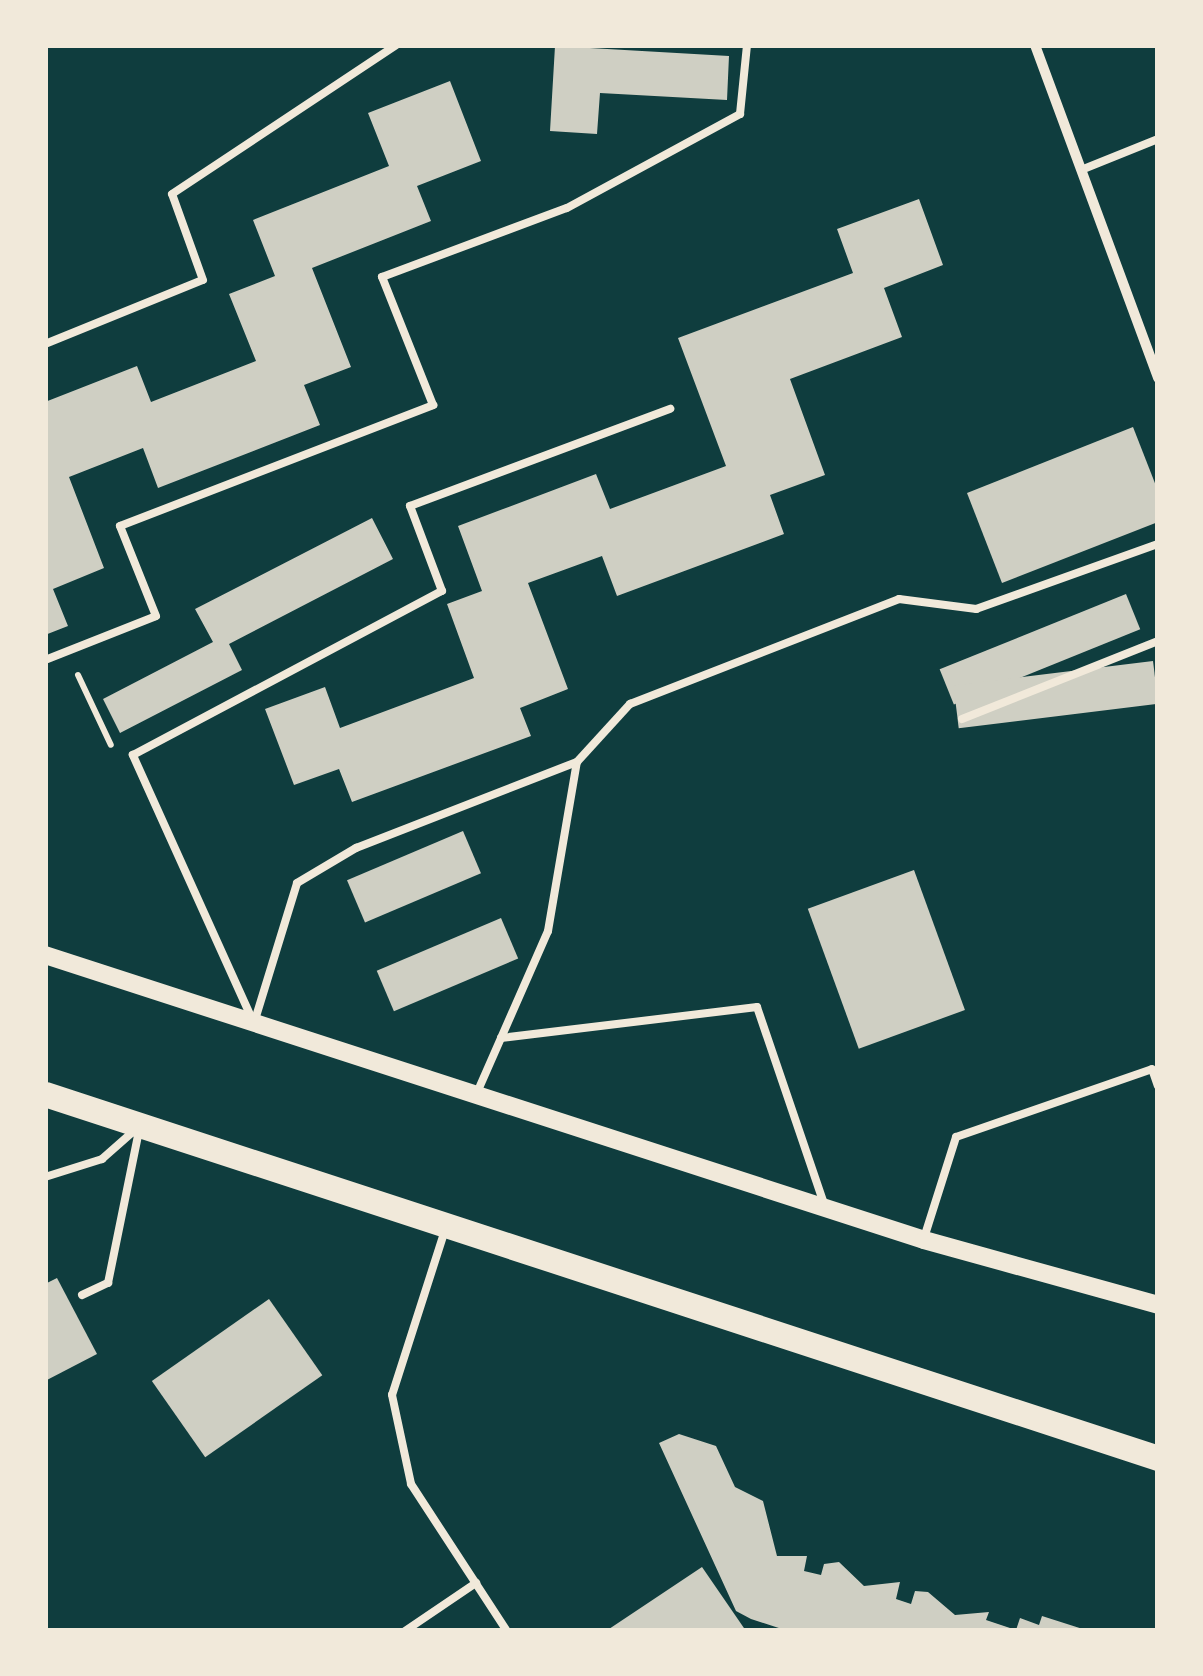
<!DOCTYPE html>
<style>
body{margin:0}
#map{position:relative;width:1203px;height:1676px;overflow:hidden;background:#0f3d3e;font-family:Roboto,sans-serif}
div>[style]{position:absolute}
.building>*{inset:0;background:#cfcfc3;transform-origin:0 0}
.path>*{height:6px;margin:-3px;padding:0 3px;transform-origin:3px;border-radius:3px;background:#f1e9da}
.service>*{height:8px;margin:-4px;padding:0 4px;transform-origin:4px;border-radius:4px;background:#f1e9da}
.minor>*{height:10px;margin:-5px;padding:0 5px;transform-origin:5px;border-radius:5px;background:#f1e9da}
.tertiary>*{height:18px;margin:-9px;padding:0 9px;transform-origin:9px;border-radius:9px;background:#f1e9da}
.primary>*{height:25px;margin:-12.5px;padding:0 12.5px;transform-origin:12.5px;border-radius:12.5px;background:#f1e9da}
span{translate:-50% -50%;white-space:nowrap;text-align:center;line-height:1.15;-webkit-text-stroke:8px #f1e9da;paint-order:stroke}
.frame{position:absolute;inset:0;border:48px solid #f1e9da;pointer-events:none}
</style>
<div id="map">
<div class="building">
<div style="clip-path:polygon(555px 46px,729px 56px,727px 100px,600px 93px,597px 134px,550px 131px)"></div>
<div style="clip-path:polygon(450px 81px,481px 161px,417px 186px,431px 221px,312px 268px,351px 367px,304px 385px,320px 425px,158px 488px,143px 448px,69px 477px,104px 568px,53px 589px,68px 626px,45px 635px,45px 402px,137px 366px,151px 402px,256px 361px,229px 294px,275px 276px,253px 220px,389px 166px,368px 113px)"></div>
<div style="clip-path:polygon(919px 199px,943px 265px,884px 288px,902px 337px,790px 379px,825px 475px,770px 495px,784px 534px,617px 596px,602px 556px,528px 583px,568px 689px,520px 708px,531px 736px,352px 802px,339px 769px,294px 785px,265px 709px,325px 687px,340px 728px,474px 678px,447px 604px,482px 591px,458px 526px,596px 474px,610px 509px,726px 466px,678px 338px,853px 273px,837px 229px)"></div>
<div style="clip-path:polygon(1133px 427px,1158px 491px,1158px 522px,1002px 583px,967px 493px)"></div>
<div style="clip-path:polygon(372px 518px,393px 559px,229px 644px,242px 670px,120px 733px,103px 699px,213px 642px,195px 609px)"></div>
<div style="left:1126px;top:594px;width:38px;height:201px;rotate:68deg"></div>
<div style="left:1153px;top:661px;width:43px;height:201px;rotate:83deg"></div>
<div style="left:463px;top:831px;width:46px;height:126px;rotate:67deg"></div>
<div style="left:914px;top:870px;width:149px;height:113px;rotate:70deg"></div>
<div style="left:501px;top:918px;width:44px;height:135px;rotate:67deg"></div>
<div style="clip-path:polygon(57px 1278px,97px 1354px,45px 1381px,45px 1284px)"></div>
<div style="left:269px;top:1299px;width:93px;height:143px;rotate:55deg"></div>
<div style="clip-path:polygon(679px 1434px,716px 1446px,735px 1487px,763px 1501px,777px 1556px,807px 1556px,804px 1571px,821px 1575px,824px 1564px,839px 1562px,864px 1586px,900px 1582px,896px 1599px,911px 1604px,915px 1591px,928px 1592px,955px 1615px,989px 1612px,986px 1620px,1016px 1630px,1020px 1618px,1039px 1625px,1042px 1616px,1089px 1631px,788px 1631px,751px 1619px,736px 1611px,659px 1443px)"></div>
<div style="clip-path:polygon(702px 1567px,746px 1631px,606px 1631px)"></div>
</div>
<div class="path">
<div style="left:78px;top:675px;width:77px;rotate:64.8deg"></div>
</div>
<div class="service">
<div style="left:1081px;top:170px;width:83px;rotate:-21.9deg"></div>
<div style="left:45px;top:344px;width:170px;rotate:-22.1deg"></div>
<div style="left:203px;top:280px;width:91px;rotate:-109.8deg"></div>
<div style="left:172px;top:194px;width:269px;rotate:-33.6deg"></div>
<div style="left:45px;top:660px;width:119px;rotate:-21.6deg"></div>
<div style="left:156px;top:616px;width:97px;rotate:-111.8deg"></div>
<div style="left:120px;top:526px;width:336px;rotate:-21.1deg"></div>
<div style="left:433px;top:405px;width:138px;rotate:-111.7deg"></div>
<div style="left:382px;top:277px;width:197px;rotate:-20.5deg"></div>
<div style="left:567px;top:208px;width:197px;rotate:-28.5deg"></div>
<div style="left:740px;top:114px;width:69px;rotate:-84.2deg"></div>
<div style="left:962px;top:719px;width:211px;rotate:-21.7deg"></div>
<div style="left:252px;top:1019px;width:290px;rotate:-114.3deg"></div>
<div style="left:133px;top:755px;width:350px;rotate:-28deg"></div>
<div style="left:442px;top:591px;width:91px;rotate:-110.6deg"></div>
<div style="left:410px;top:506px;width:278px;rotate:-20.5deg"></div>
<div style="left:254px;top:1023px;width:146px;rotate:-72.9deg"></div>
<div style="left:297px;top:883px;width:69px;rotate:-30.7deg"></div>
<div style="left:356px;top:848px;width:237px;rotate:-21.3deg"></div>
<div style="left:501px;top:1038px;width:258px;rotate:-6.9deg"></div>
<div style="left:757px;top:1007px;width:208px;rotate:71.2deg"></div>
<div style="left:476px;top:1095px;width:179px;rotate:-66.3deg"></div>
<div style="left:548px;top:931px;width:171px;rotate:-80.3deg"></div>
<div style="left:577px;top:762px;width:79px;rotate:-47.6deg"></div>
<div style="left:630px;top:704px;width:289px;rotate:-21.3deg"></div>
<div style="left:899px;top:599px;width:78px;rotate:7.4deg"></div>
<div style="left:976px;top:609px;width:193px;rotate:-19.7deg"></div>
<div style="left:45px;top:1177px;width:60px;rotate:-17.5deg"></div>
<div style="left:102px;top:1159px;width:45px;rotate:-41.4deg"></div>
<div style="left:445px;top:1230px;width:173px;rotate:107.8deg"></div>
<div style="left:392px;top:1395px;width:91px;rotate:77.9deg"></div>
<div style="left:411px;top:1484px;width:176px;rotate:56.9deg"></div>
<div style="left:924px;top:1238px;width:106px;rotate:-72.4deg"></div>
<div style="left:956px;top:1137px;width:207px;rotate:-19.1deg"></div>
<div style="left:1152px;top:1069px;width:18px;rotate:71deg"></div>
<div style="left:82px;top:1295px;width:29px;rotate:-25deg"></div>
<div style="left:108px;top:1283px;width:156px;rotate:-78.5deg"></div>
<div style="left:405px;top:1631px;width:86px;rotate:-34.1deg"></div>
</div>
<div class="minor">
<div style="left:1035px;top:45px;width:355px;rotate:69.7deg"></div>
</div>
<div class="tertiary">
<div style="left:45px;top:955px;width:924px;rotate:17.96deg"></div>
<div style="left:924px;top:1240px;width:243px;rotate:15.5deg"></div>
</div>
<div class="primary">
<div style="left:45px;top:1094px;width:1171px;rotate:18.11deg"></div>
</div>
<div class="frame"></div>
</div>
